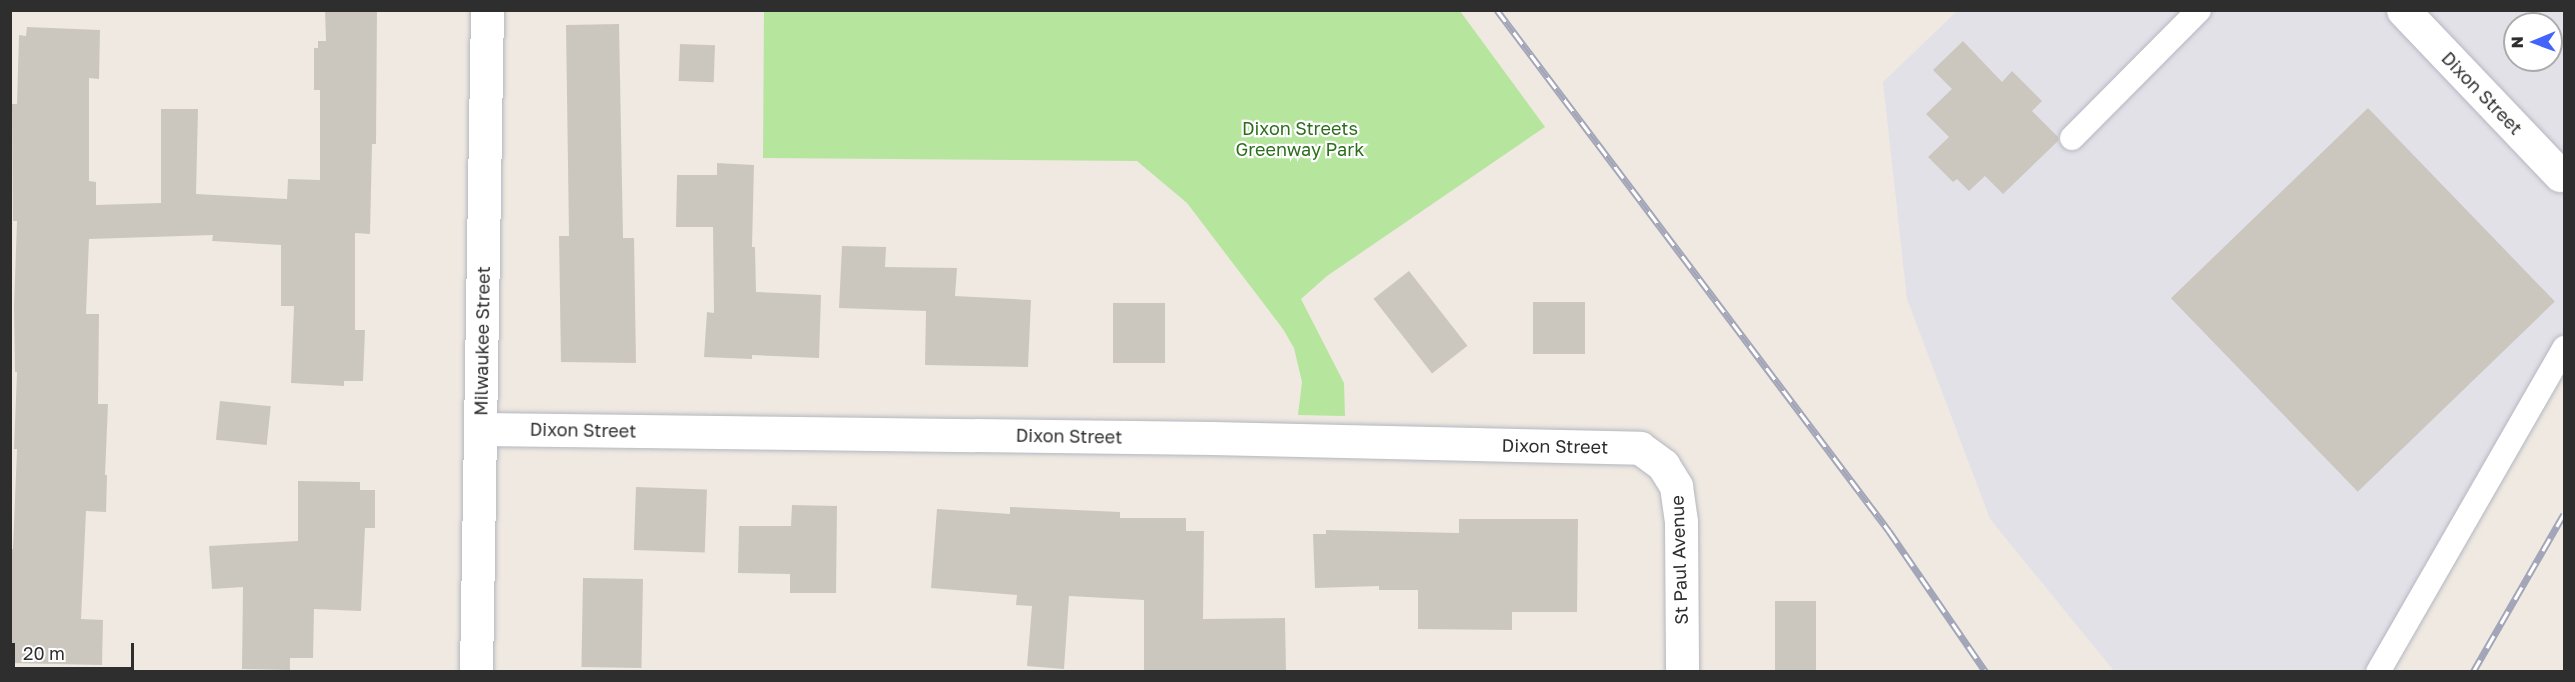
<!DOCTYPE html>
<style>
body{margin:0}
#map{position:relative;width:2575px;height:682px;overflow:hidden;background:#efe9e1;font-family:"Golos Text",sans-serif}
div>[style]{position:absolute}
.industrial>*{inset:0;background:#e3e1e8}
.green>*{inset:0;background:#b6e59e}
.building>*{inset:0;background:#cbc7bf;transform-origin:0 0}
.roads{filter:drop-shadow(0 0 2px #b4b7c1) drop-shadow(0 0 2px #b4b7c1)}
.lane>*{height:24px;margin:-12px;padding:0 12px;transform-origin:12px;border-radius:12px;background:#fff}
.street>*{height:33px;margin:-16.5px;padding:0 16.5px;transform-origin:16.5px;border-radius:16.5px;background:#fff}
.secondary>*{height:33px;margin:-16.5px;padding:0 16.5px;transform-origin:16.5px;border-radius:16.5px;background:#fff}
.rail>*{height:7px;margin-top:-3.5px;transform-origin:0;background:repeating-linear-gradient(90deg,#fff 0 14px,#a3a6b8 0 28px);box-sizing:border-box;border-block:2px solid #a3a6b8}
span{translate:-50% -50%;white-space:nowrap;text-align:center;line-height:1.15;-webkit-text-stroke:4.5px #fff;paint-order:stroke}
.street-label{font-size:18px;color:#2e2e2e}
.park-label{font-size:18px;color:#2c6e1b}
.frame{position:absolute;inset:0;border:12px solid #2e2e2e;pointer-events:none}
.north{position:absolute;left:2503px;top:12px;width:60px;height:60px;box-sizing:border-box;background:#fff;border:2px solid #ababab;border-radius:50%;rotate:269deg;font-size:16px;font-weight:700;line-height:24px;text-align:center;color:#2e2e2e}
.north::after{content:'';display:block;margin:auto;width:21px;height:27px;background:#4264fb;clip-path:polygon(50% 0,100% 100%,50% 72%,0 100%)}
.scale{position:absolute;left:12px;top:643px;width:122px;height:27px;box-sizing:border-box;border:3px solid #2e2e2e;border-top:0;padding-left:8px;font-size:18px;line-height:21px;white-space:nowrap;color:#2e2e2e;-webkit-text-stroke:4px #fff;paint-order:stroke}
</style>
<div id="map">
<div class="industrial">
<div style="clip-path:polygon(evenodd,1957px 11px,2564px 11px,2564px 329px,2369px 671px,2114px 671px,1990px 519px,1907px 299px,1883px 82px,1957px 11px,2515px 24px,2551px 24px,2551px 60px,2515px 60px,2515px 24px)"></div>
</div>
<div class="green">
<div style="clip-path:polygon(764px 10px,1460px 11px,1545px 127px,1327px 276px,1301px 299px,1344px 383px,1345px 416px,1298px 415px,1302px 382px,1294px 348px,1283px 329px,1187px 203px,1137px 161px,763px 158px)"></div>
</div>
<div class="building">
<div style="clip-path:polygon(325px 10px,377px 10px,376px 144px,372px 144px,370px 234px,355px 233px,355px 330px,365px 330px,363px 381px,344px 381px,344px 386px,291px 383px,294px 306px,281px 306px,281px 245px,212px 241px,213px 235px,89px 239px,86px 314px,99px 314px,98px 404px,108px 404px,105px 475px,107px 475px,106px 512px,86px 511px,81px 619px,103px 620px,102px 665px,10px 663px,10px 549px,13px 549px,17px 449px,14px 449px,17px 372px,15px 372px,14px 306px,17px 221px,13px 221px,12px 104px,17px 104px,19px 35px,26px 36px,27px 27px,100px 30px,99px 79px,89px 78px,89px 181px,96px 182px,96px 205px,161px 203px,161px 109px,198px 109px,196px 194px,287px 199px,288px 179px,320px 180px,320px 90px,314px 90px,314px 48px,318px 48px,318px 41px,326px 41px)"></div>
<div style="clip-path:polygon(619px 24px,623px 238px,634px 238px,636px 363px,561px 362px,559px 236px,569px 236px,566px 25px)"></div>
<div style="clip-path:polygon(1963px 41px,2002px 82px,2012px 71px,2042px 101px,2032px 111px,2058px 137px,2058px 141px,2003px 194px,1985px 176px,1969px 191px,1957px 179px,1953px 182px,1928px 157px,1949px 137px,1926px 114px,1952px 89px,1933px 70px)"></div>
<div style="left:680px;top:44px;width:35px;height:37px;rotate:2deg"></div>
<div style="left:2368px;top:108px;width:269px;height:274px;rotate:46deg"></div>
<div style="clip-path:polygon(717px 163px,754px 165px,752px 247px,755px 247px,756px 292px,821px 295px,819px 358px,752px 355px,752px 359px,704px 357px,707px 312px,714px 313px,713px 227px,676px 227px,677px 175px,717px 175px)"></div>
<div style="clip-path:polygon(842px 246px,886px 247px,885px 267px,957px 268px,955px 296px,1031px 300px,1028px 367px,925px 365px,926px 311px,839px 308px)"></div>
<div style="left:1409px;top:271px;width:95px;height:45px;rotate:52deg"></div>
<div style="left:1533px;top:302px;width:52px;height:52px"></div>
<div style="left:1113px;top:303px;width:52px;height:60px"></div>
<div style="left:220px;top:401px;width:51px;height:39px;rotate:6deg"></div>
<div style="clip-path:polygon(298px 481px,360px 482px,360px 490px,375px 490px,375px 528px,365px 528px,361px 611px,314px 609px,313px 658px,290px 658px,290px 670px,242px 669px,243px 587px,212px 589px,209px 546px,298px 541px)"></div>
<div style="left:636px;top:487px;width:71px;height:63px;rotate:2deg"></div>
<div style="clip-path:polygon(792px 505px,837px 506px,836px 593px,790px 593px,790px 574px,738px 573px,739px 526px,791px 526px)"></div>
<div style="clip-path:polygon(1010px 507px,1120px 512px,1120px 518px,1186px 518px,1186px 531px,1204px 531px,1203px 619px,1285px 618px,1286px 672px,1144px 672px,1144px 600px,1069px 596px,1064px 669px,1027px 666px,1032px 606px,1016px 605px,1017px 595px,931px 588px,937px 509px,1010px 514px)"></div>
<div style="clip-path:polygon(1459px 519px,1578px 519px,1577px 612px,1512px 612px,1512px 630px,1418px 629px,1418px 590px,1379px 590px,1379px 586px,1315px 588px,1313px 534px,1326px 534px,1326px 530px,1459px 533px)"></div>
<div style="left:583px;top:578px;width:60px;height:89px;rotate:1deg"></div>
<div style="left:1775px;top:601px;width:41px;height:71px"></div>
</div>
<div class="roads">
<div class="lane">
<div style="left:2072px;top:138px;width:180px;rotate:-45.2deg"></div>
<div style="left:2378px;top:672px;width:374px;rotate:-60.1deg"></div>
</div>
<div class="street">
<div style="left:2403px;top:10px;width:228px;rotate:46.4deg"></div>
<div style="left:481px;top:429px;width:731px;rotate:0.71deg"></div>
<div style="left:1212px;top:438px;width:428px;rotate:1.3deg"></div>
<div style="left:1640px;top:448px;width:29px;rotate:36deg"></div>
<div style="left:1663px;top:465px;width:25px;rotate:58deg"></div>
<div style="left:1676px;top:486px;width:36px;rotate:82deg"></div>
<div style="left:1681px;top:522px;width:150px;rotate:89.6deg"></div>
</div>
<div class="secondary">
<div style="left:476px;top:672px;width:662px;rotate:-89.05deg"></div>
</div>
</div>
<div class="rail">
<div style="left:1497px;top:10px;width:652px;rotate:53.04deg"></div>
<div style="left:1889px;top:531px;width:171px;rotate:55.5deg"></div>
<div style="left:2473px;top:672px;width:182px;rotate:-60.1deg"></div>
</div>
<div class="street-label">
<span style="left:2482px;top:93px;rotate:46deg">Dixon Street</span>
<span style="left:482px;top:341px;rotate:-89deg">Milwaukee Street</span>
<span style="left:583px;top:430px;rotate:1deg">Dixon Street</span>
<span style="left:1069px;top:436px;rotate:1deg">Dixon Street</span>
<span style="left:1555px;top:446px;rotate:1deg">Dixon Street</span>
<span style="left:1679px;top:560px;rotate:-92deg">St Paul Avenue</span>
</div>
<div class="park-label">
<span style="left:1300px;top:139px">Dixon Streets<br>Greenway Park</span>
</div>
<div class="frame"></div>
<div class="north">N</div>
<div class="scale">20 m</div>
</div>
